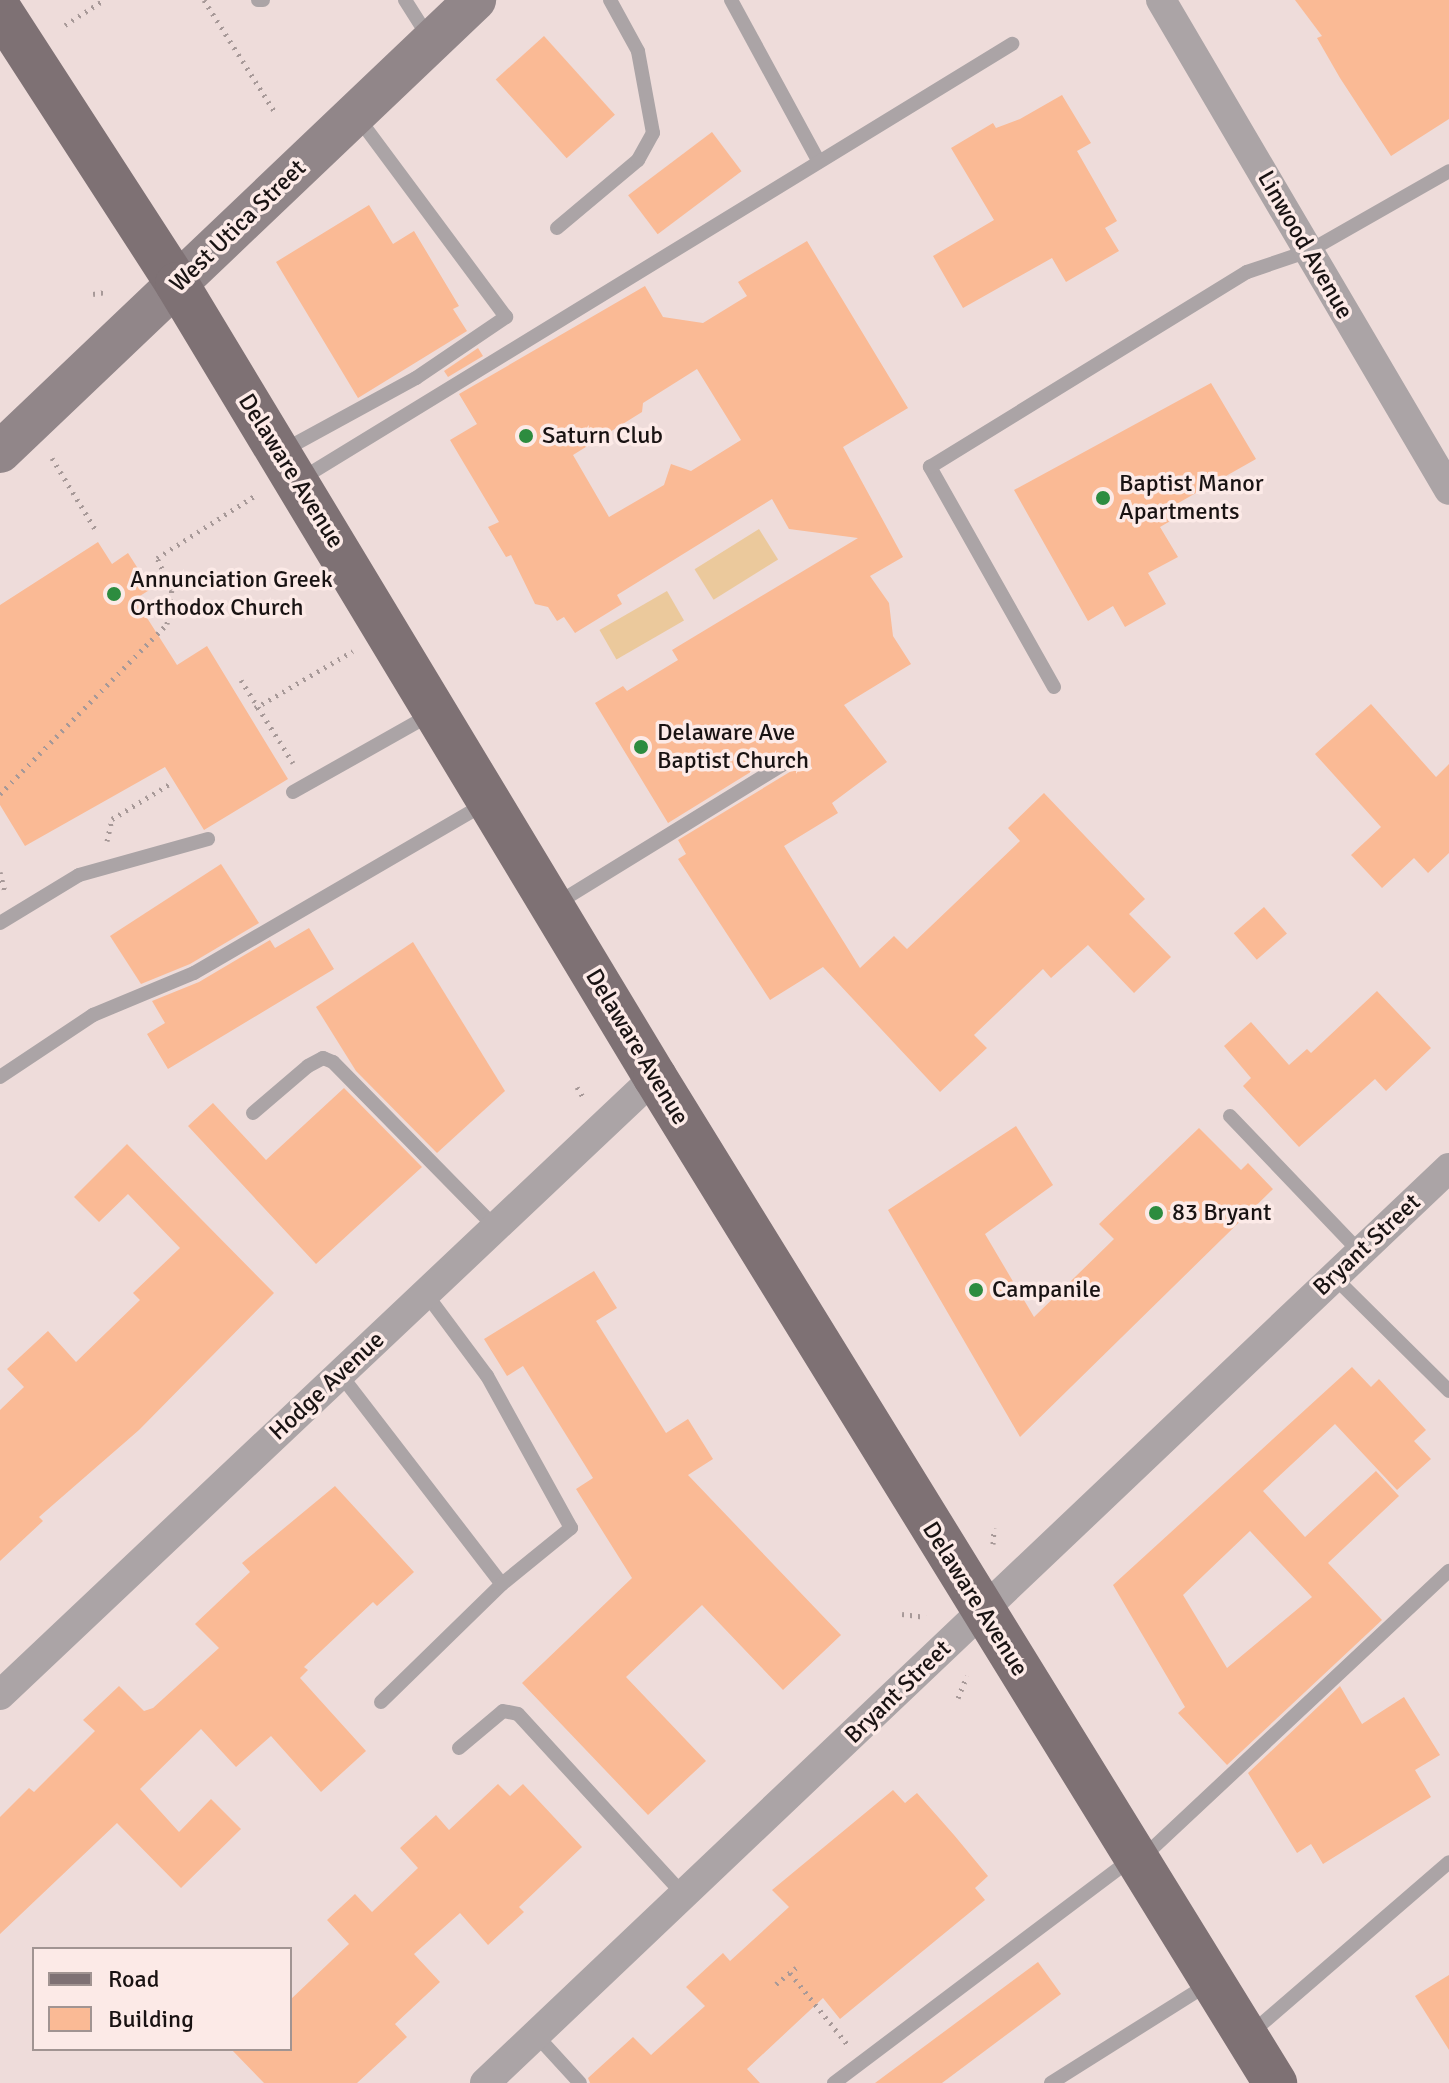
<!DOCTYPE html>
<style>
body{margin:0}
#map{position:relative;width:1449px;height:2083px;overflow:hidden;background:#eedcda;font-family:Signika,sans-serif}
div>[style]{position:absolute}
.green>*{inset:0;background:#ebc99c;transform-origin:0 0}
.building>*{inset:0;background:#faba95;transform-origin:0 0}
.path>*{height:5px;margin-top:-2.5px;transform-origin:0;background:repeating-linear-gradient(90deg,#a79998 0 2px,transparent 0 8px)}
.lane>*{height:14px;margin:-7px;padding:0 7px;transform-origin:7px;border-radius:7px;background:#aba4a6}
.street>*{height:30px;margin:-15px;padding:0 15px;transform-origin:15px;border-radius:15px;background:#aba4a6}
.secondary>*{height:42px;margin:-21px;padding:0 21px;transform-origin:21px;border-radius:21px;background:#918689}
.primary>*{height:44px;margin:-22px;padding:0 22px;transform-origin:22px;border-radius:22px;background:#7e7174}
.dots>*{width:22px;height:22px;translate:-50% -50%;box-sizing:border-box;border:4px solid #fceae7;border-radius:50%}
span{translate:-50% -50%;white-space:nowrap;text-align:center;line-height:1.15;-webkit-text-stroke:7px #fceae7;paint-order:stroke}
.street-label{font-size:24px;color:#191313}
.poi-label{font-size:24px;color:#191313}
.left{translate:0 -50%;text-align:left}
.legend{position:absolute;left:32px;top:1947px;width:260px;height:104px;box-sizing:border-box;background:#fceae7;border:2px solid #a19492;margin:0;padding:10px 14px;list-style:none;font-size:24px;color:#191313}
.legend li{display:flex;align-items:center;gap:16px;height:40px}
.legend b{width:40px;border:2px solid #a19492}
</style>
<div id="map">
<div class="green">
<div style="left:759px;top:529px;width:36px;height:76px;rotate:58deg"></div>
<div style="left:667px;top:591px;width:34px;height:78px;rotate:60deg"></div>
</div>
<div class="building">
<div style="clip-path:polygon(1295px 0,1449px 0,1449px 119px,1391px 156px,1340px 78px,1317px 38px,1322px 36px)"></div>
<div style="left:544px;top:36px;width:106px;height:65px;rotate:48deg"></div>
<div style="clip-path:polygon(1062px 95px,1091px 143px,1077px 151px,1117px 221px,1105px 228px,1119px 251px,1066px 282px,1052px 258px,963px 308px,933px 256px,994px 220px,951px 148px,993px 123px,996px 128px,1020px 119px)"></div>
<div style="left:712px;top:132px;width:49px;height:105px;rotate:53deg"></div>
<div style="clip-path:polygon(369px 205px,393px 244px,414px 231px,459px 306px,453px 309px,467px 331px,358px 398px,276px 262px)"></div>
<div style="clip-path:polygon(evenodd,807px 241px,908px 408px,843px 447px,903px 557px,870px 576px,889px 603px,893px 636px,911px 664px,844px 705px,887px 762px,832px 803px,838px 813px,784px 846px,860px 968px,894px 936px,907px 949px,1020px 841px,1008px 828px,1044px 793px,1145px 899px,1129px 914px,1171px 957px,1134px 993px,1088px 945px,1051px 978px,1043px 969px,974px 1035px,987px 1048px,940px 1092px,823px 967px,770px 1000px,678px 859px,686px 854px,678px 840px,793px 770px,796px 755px,783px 752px,668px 823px,595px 703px,623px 686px,627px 691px,678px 660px,672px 650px,858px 538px,789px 529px,772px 499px,617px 595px,622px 604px,575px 633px,564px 617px,557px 621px,548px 607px,535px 604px,511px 555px,506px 557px,488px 527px,499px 522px,450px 440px,477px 424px,459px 394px,645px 286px,663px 317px,703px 323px,747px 296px,738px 282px,807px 241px,697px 369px,741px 440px,691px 471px,671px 464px,664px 485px,609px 517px,573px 455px,642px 412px,643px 403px,697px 369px)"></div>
<div style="clip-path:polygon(478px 348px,483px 356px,448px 377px,444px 371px)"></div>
<div style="clip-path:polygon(1211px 383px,1256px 459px,1173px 506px,1179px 516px,1160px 527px,1178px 557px,1148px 573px,1166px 604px,1125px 627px,1113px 606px,1088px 621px,1014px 490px)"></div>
<div style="clip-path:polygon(98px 542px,112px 564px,128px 553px,151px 589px,135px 599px,177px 665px,207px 646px,288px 779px,204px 830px,165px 767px,25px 846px,0 805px,0 605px)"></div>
<div style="clip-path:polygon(1371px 704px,1436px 777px,1449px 764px,1449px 853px,1428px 873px,1414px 858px,1382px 888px,1351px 855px,1381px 827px,1315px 754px)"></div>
<div style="clip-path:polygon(221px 864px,259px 923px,190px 964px,141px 984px,110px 936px)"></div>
<div style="left:1264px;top:907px;width:35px;height:40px;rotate:49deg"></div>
<div style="clip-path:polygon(309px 928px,334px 969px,168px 1069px,147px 1034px,165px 1023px,152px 1001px,199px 982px,270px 940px,275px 948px)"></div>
<div style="clip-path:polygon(413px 942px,505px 1091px,437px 1153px,356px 1071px,316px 1007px)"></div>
<div style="clip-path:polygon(1377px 991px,1431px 1048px,1386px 1091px,1375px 1079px,1299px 1147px,1243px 1086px,1251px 1078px,1224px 1046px,1251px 1022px,1289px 1065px,1307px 1049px,1311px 1053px)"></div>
<div style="clip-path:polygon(344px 1088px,422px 1167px,316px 1264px,188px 1126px,213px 1103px,266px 1160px)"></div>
<div style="clip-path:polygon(1016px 1126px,1053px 1185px,985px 1234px,1034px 1317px,1114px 1239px,1099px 1224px,1199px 1128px,1241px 1170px,1248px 1163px,1273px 1189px,1020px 1437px,888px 1210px)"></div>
<div style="clip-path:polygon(127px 1144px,274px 1293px,139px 1430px,39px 1517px,43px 1521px,0 1561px,0 1410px,24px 1387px,7px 1369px,48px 1331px,76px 1362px,140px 1300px,133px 1293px,180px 1248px,128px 1194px,99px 1222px,74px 1197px)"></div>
<div style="clip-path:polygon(594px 1271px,617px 1308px,596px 1321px,666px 1433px,688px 1419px,713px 1459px,688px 1475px,841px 1635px,783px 1690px,702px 1605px,626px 1677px,706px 1761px,648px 1815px,522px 1683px,632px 1578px,576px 1489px,593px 1478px,523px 1366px,507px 1376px,484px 1339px)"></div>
<div style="clip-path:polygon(evenodd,1352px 1367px,1371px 1387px,1379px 1379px,1426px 1430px,1414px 1441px,1431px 1459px,1397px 1490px,1335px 1424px,1263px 1491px,1305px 1537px,1376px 1471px,1399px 1496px,1328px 1563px,1382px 1620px,1227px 1765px,1178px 1713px,1185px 1707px,1113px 1585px,1352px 1367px,1250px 1531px,1312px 1597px,1227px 1668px,1183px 1595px,1250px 1531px)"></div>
<div style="clip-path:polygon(335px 1486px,414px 1572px,377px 1606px,373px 1602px,304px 1667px,308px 1670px,300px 1678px,366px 1751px,321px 1792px,271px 1736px,236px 1767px,201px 1729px,140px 1789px,179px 1832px,211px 1799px,241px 1829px,181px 1888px,117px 1823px,0 1934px,0 1817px,29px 1788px,34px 1792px,95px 1731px,83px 1720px,119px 1686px,144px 1711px,153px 1708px,219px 1648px,195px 1624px,250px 1572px,242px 1563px)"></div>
<div style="clip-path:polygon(1340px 1686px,1362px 1724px,1404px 1697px,1440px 1755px,1415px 1770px,1431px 1797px,1323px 1864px,1311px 1844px,1297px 1853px,1248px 1773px)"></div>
<div style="clip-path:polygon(498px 1784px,510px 1796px,523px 1784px,582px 1847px,519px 1907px,524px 1912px,488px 1945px,460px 1913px,414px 1954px,440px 1982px,395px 2024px,407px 2037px,357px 2083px,264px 2083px,231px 2049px,290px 2049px,290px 2000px,349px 1944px,327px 1920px,355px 1894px,372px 1912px,418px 1868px,400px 1848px,436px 1815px,449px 1830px)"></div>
<div style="clip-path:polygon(893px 1790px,905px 1803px,917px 1793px,954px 1835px,988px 1876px,975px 1888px,985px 1900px,840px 2019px,823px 1998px,747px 2069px,760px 2083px,590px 2083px,588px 2078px,633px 2037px,651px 2055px,705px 2006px,686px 1987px,723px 1953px,730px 1961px,789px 1907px,772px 1890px)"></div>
<div style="clip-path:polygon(1038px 1962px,1061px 1994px,942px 2083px,875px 2083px)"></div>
<div style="clip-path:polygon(1449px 1975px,1449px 2050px,1415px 1996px)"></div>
</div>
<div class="path">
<div style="left:204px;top:0;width:135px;rotate:57.7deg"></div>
<div style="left:65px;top:25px;width:46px;rotate:-32.7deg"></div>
<div style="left:93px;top:294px;width:13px;rotate:-9deg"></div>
<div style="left:52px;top:458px;width:87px;rotate:58.7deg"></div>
<div style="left:241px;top:680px;width:98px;rotate:57.9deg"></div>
<div style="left:255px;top:708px;width:113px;rotate:-30.2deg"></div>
<div style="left:0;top:794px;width:238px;rotate:-45.5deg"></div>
<div style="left:167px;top:624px;width:34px;rotate:-82deg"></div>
<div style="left:172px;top:590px;width:35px;rotate:-115deg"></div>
<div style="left:157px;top:558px;width:117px;rotate:-32.5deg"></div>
<div style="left:107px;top:841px;width:23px;rotate:-77deg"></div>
<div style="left:112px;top:819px;width:69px;rotate:-31.4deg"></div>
<div style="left:0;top:872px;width:21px;rotate:76deg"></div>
<div style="left:577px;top:1087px;width:12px;rotate:59deg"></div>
<div style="left:993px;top:1544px;width:16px;rotate:-86deg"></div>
<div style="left:902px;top:1614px;width:24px;rotate:7deg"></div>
<div style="left:958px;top:1698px;width:24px;rotate:-68deg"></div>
<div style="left:790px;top:1973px;width:91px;rotate:51.2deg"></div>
<div style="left:776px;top:1984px;width:26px;rotate:-39deg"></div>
</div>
<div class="lane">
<div style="left:258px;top:0;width:5px"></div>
<div style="left:405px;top:0;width:45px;rotate:57.7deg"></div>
<div style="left:731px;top:0;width:184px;rotate:61.5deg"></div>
<div style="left:557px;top:228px;width:106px;rotate:-40deg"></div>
<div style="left:638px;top:160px;width:31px;rotate:-61deg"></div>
<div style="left:653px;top:133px;width:83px;rotate:-100.4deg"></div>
<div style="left:638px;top:51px;width:58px;rotate:-118.8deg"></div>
<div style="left:284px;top:450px;width:150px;rotate:-28.6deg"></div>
<div style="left:416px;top:378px;width:109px;rotate:-34.1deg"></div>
<div style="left:506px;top:317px;width:248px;rotate:-126.6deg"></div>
<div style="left:301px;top:479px;width:834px;rotate:-31.46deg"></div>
<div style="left:1054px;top:687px;width:253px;rotate:-119.4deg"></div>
<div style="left:930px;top:467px;width:372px;rotate:-31.6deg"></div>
<div style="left:1247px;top:272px;width:65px;rotate:-18.7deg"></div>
<div style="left:1309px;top:251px;width:161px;rotate:-29.7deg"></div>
<div style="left:293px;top:792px;width:161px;rotate:-29.4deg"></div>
<div style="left:556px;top:904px;width:273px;rotate:-31.6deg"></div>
<div style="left:0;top:923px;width:92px;rotate:-31.3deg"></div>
<div style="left:79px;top:875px;width:134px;rotate:-15.6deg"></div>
<div style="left:0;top:1077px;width:112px;rotate:-33.7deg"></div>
<div style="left:93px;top:1015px;width:109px;rotate:-22.6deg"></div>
<div style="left:194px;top:973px;width:338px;rotate:-30.2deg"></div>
<div style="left:253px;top:1113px;width:72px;rotate:-40.5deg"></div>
<div style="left:308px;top:1066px;width:17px;rotate:-28deg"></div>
<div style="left:323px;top:1058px;width:11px;rotate:22deg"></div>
<div style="left:333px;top:1062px;width:231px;rotate:45.5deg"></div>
<div style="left:1230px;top:1116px;width:188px;rotate:46.3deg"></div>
<div style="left:1334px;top:1277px;width:162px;rotate:44.7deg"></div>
<div style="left:340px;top:1374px;width:265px;rotate:52.4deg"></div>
<div style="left:381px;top:1702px;width:169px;rotate:-44.3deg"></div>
<div style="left:502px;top:1584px;width:89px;rotate:-39.1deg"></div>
<div style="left:571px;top:1528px;width:174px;rotate:-118.9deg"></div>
<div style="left:487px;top:1376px;width:102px;rotate:-126.6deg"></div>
<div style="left:459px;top:1748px;width:57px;rotate:-40.1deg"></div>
<div style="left:503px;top:1711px;width:15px;rotate:11deg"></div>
<div style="left:518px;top:1714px;width:246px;rotate:47.5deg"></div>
<div style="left:1141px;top:1859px;width:422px;rotate:-43.1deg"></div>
<div style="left:1250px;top:2034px;width:263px;rotate:-40.8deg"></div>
<div style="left:536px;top:2035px;width:65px;rotate:47.5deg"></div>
<div style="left:834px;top:2083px;width:372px;rotate:-37deg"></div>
<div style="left:1051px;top:2083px;width:188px;rotate:-32.2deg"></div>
</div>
<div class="street">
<div style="left:1161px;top:0;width:568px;rotate:59.55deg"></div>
<div style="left:0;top:1695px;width:901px;rotate:-43.34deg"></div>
<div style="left:485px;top:2083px;width:1329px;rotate:-43.51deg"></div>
</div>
<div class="secondary">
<div style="left:0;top:452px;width:656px;rotate:-43.58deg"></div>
</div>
<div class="primary">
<div style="left:0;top:10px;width:326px;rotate:57.1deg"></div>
<div style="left:177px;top:284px;width:926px;rotate:58.92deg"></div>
<div style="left:655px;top:1077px;width:1182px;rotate:58.35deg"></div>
</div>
<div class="dots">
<div style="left:526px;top:436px;background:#2d8c3f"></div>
<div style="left:1103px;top:498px;background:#2d8c3f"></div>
<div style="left:114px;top:594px;background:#2d8c3f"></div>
<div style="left:641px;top:747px;background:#2d8c3f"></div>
<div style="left:1156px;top:1213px;background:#2d8c3f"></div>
<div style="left:976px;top:1290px;background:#2d8c3f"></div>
</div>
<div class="street-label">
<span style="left:238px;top:226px;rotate:-44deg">West Utica Street</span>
<span style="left:1305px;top:245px;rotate:60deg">Linwood Avenue</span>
<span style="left:291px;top:471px;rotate:58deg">Delaware Avenue</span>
<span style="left:637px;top:1047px;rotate:59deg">Delaware Avenue</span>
<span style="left:1367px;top:1245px;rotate:-43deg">Bryant Street</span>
<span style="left:327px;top:1386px;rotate:-43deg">Hodge Avenue</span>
<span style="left:975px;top:1599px;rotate:58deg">Delaware Avenue</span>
<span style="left:898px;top:1692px;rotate:-44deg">Bryant Street</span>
</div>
<div class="poi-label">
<span class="left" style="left:542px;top:436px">Saturn Club</span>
<span class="left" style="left:1119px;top:498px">Baptist Manor<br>Apartments</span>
<span class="left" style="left:130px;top:594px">Annunciation Greek<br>Orthodox Church</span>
<span class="left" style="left:657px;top:747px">Delaware Ave<br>Baptist Church</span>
<span class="left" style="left:1172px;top:1213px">83 Bryant</span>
<span class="left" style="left:992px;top:1290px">Campanile</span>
</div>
<ul class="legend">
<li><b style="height:10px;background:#7e7174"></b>Road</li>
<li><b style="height:22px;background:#faba95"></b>Building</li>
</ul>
</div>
